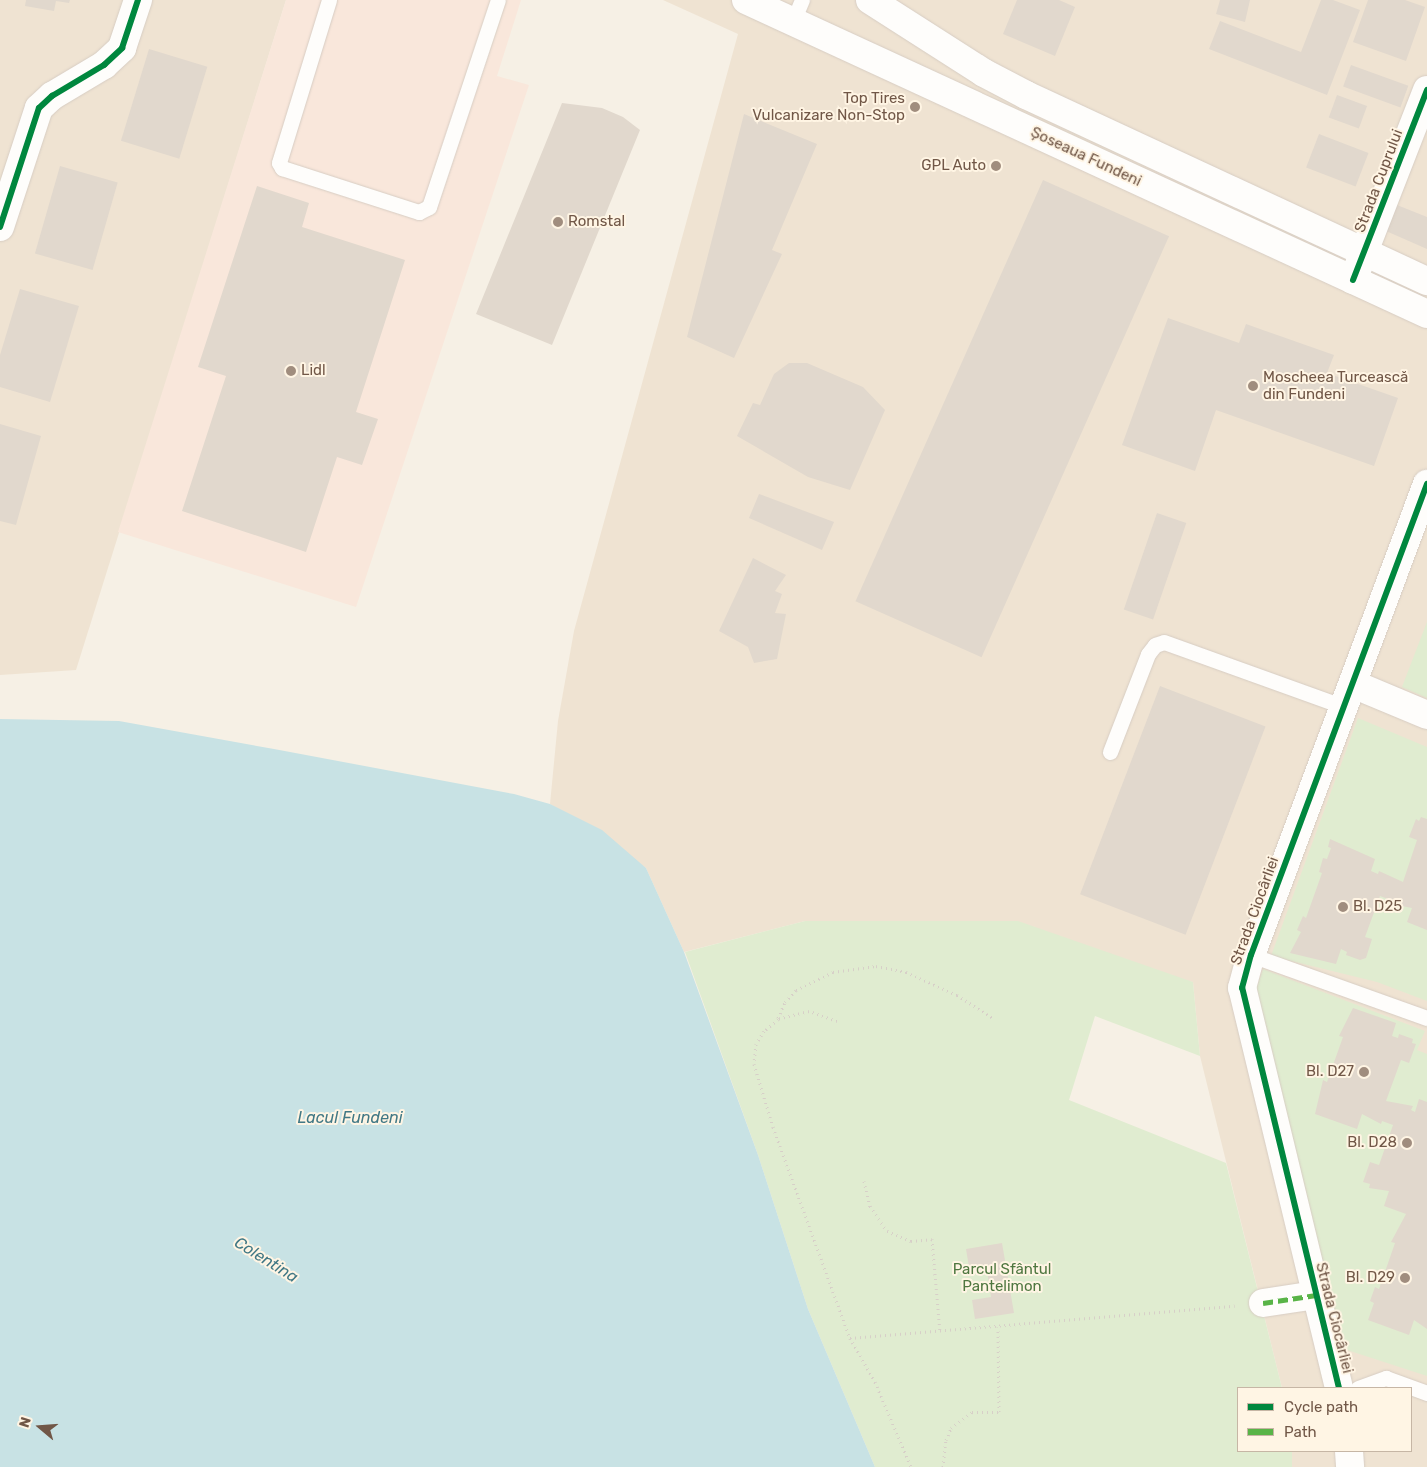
<!DOCTYPE html>
<meta charset="utf-8">
<style>
body{margin:0}
#map{position:relative;width:1427px;height:1467px;overflow:hidden;background:#f6f0e5;font-family:Rubik,sans-serif}
div>[style]{position:absolute}
.residential>*{inset:0;background:#efe3d2}
.commercial>*{inset:0;background:#f9e7db}
.green>*{inset:0;background:#e0ecd0}
.water>*{inset:0;background:#c8e2e4}
.building>*{inset:0;background:#e1d8cd;transform-origin:0 0}
.path>*{height:3px;margin-top:-1.5px;transform-origin:0;background:repeating-linear-gradient(90deg,#d7cfc8 0 1px,transparent 0 5px)}
.roads{filter:drop-shadow(0 0 1px #d7cdc3) drop-shadow(0 0 1px #d7cdc3)}
.lane>*{height:15px;margin:-7.5px;padding:0 7.5px;transform-origin:7.5px;border-radius:7.5px;background:#fefdfb}
.street>*{height:28px;margin:-14px;padding:0 14px;transform-origin:14px;border-radius:14px;background:#fefdfb}
.secondary>*{height:28px;margin:-14px;padding:0 14px;transform-origin:14px;border-radius:14px;background:#fefdfb}
.quiet>*{height:5px;margin-top:-2.5px;transform-origin:0;background:repeating-linear-gradient(90deg,#59b447 0 10px,transparent 0 15px)}
.cycleway>*{height:6px;margin:-3px;padding:0 3px;transform-origin:3px;border-radius:3px;background:#00873e}
.dots>*{width:14px;height:14px;translate:-50% -50%;box-sizing:border-box;border:2px solid #fff5e4;border-radius:50%}
span{translate:-50% -50%;white-space:nowrap;text-align:center;line-height:1.15;-webkit-text-stroke:4px #fff5e4;paint-order:stroke}
.poi-label{font-size:15px;color:#715747}
.right{translate:-100% -50%;text-align:right}
.left{translate:0 -50%;text-align:left}
.street-label{font-size:15px;color:#715747}
.park-label{font-size:15px;color:#4f7740}
.water-label{font-size:16px;color:#417885;font-style:italic}
.legend{position:absolute;left:1237px;top:1387px;width:175px;height:65px;box-sizing:border-box;background:#fff5e4;border:1px solid #c6b6a5;margin:0;padding:6px 9px;list-style:none;font-size:15px;color:#715747}
.legend li{display:flex;align-items:center;gap:10px;height:25px}
.legend b{width:25px;border:1px solid #c6b6a5}
.north{position:absolute;left:15px;top:1402px;width:50px;height:50px;-webkit-text-stroke:4px #fff5e4;paint-order:stroke;rotate:288deg;font-size:14px;font-weight:700;line-height:20px;text-align:center;color:#715747}
.north::after{content:'';display:block;margin:auto;width:18px;height:22px;background:#715747;clip-path:polygon(50% 0,100% 100%,50% 72%,0 100%)}
</style>
<div id="map">
<div class="residential">
<div style="clip-path:polygon(0 0,286px 0,76px 670px,0 675px)"></div>
<div style="clip-path:polygon(663px 0,1427px 0,1427px 1467px,1292px 1467px,1292px 1451px,1411px 1451px,1411px 1388px,1282px 1388px,1200px 1056px,1193px 982px,805px 921px,684px 952px,646px 868px,550px 804px,558px 721px,574px 631px,738px 34px)"></div>
</div>
<div class="commercial">
<div style="clip-path:polygon(286px 0,521px 0,497px 76px,529px 85px,356px 607px,118px 532px)"></div>
</div>
<div class="green">
<div style="clip-path:polygon(1427px 622px,1427px 698px,1402px 687px)"></div>
<div style="clip-path:polygon(1358px 718px,1427px 747px,1427px 1001px,1377px 982px,1271px 956px)"></div>
<div style="clip-path:polygon(805px 921px,1018px 921px,1193px 982px,1200px 1056px,1095px 1016px,1069px 1100px,1226px 1163px,1282px 1388px,1238px 1388px,1238px 1451px,1292px 1451px,1292px 1467px,875px 1467px,808px 1309px,758px 1155px,685px 952px)"></div>
<div style="clip-path:polygon(1263px 969px,1425px 1031px,1417px 1050px,1427px 1054px,1427px 1376px,1344px 1349px,1255px 992px)"></div>
</div>
<div class="water">
<div style="clip-path:polygon(0 719px,119px 721px,274px 749px,514px 794px,550px 804px,602px 830px,646px 868px,684px 952px,758px 1155px,808px 1309px,875px 1467px,0 1467px)"></div>
</div>
<div class="building">
<div style="clip-path:polygon(26px 0,70px 0,69px 3px,56px 1px,54px 11px,25px 6px)"></div>
<div style="clip-path:polygon(1017px 0,1059px 0,1075px 7px,1055px 56px,1003px 34px)"></div>
<div style="clip-path:polygon(1220px 0,1250px 0,1245px 22px,1216px 14px)"></div>
<div style="clip-path:polygon(1321px 0,1333px 0,1360px 10px,1327px 95px,1209px 49px,1220px 21px,1301px 52px)"></div>
<div style="clip-path:polygon(1368px 0,1405px 0,1425px 7px,1406px 61px,1353px 42px)"></div>
<div style="left:149px;top:49px;width:61px;height:96px;rotate:17deg"></div>
<div style="left:1351px;top:65px;width:61px;height:23px;rotate:20deg"></div>
<div style="left:1337px;top:95px;width:32px;height:24px;rotate:20deg"></div>
<div style="clip-path:polygon(562px 103px,602px 108px,623px 117px,640px 130px,552px 345px,476px 314px)"></div>
<div style="clip-path:polygon(744px 114px,817px 144px,772px 250px,782px 254px,734px 358px,687px 337px)"></div>
<div style="left:1319px;top:134px;width:53px;height:36px;rotate:21deg"></div>
<div style="left:60px;top:166px;width:60px;height:91px;rotate:16deg"></div>
<div style="left:1043px;top:180px;width:138px;height:461px;rotate:24deg"></div>
<div style="clip-path:polygon(257px 186px,309px 203px,302px 227px,405px 260px,356px 412px,378px 419px,362px 465px,337px 457px,306px 552px,182px 511px,226px 376px,198px 367px)"></div>
<div style="clip-path:polygon(1397px 205px,1427px 217px,1427px 249px,1386px 231px)"></div>
<div style="clip-path:polygon(20px 289px,79px 306px,50px 402px,0 387px,0 355px)"></div>
<div style="clip-path:polygon(1168px 318px,1239px 343px,1246px 324px,1334px 355px,1327px 373px,1398px 398px,1374px 466px,1216px 410px,1195px 471px,1122px 445px)"></div>
<div style="clip-path:polygon(789px 363px,807px 363px,863px 387px,885px 410px,850px 490px,808px 477px,737px 436px,753px 403px,760px 405px,774px 374px)"></div>
<div style="clip-path:polygon(0 424px,41px 436px,16px 525px,0 521px)"></div>
<div style="clip-path:polygon(759px 494px,834px 522px,822px 550px,749px 518px)"></div>
<div style="left:1157px;top:513px;width:31px;height:102px;rotate:19deg"></div>
<div style="clip-path:polygon(753px 558px,786px 575px,775px 591px,782px 594px,775px 613px,786px 614px,777px 659px,754px 663px,748px 647px,719px 631px)"></div>
<div style="left:1160px;top:686px;width:113px;height:223px;rotate:21deg"></div>
<div style="clip-path:polygon(1421px 817px,1427px 819px,1427px 930px,1407px 922px,1412px 908px,1392px 904px,1393px 901px,1380px 896px,1365px 937px,1372px 939px,1366px 958px,1360px 960px,1346px 955px,1347px 952px,1341px 949px,1336px 964px,1290px 953px,1301px 932px,1297px 930px,1303px 916px,1306px 918px,1322px 873px,1319px 872px,1323px 858px,1327px 859px,1331px 848px,1328px 847px,1330px 839px,1375px 859px,1371px 871px,1378px 874px,1379px 871px,1403px 882px,1417px 840px,1409px 837px,1416px 819px,1419px 821px)"></div>
<div style="clip-path:polygon(1353px 1008px,1396px 1023px,1392px 1036px,1398px 1038px,1399px 1034px,1413px 1039px,1412px 1043px,1416px 1044px,1409px 1063px,1401px 1060px,1386px 1101px,1413px 1106px,1411px 1110px,1415px 1112px,1419px 1099px,1427px 1102px,1427px 1329px,1414px 1320px,1409px 1335px,1368px 1320px,1374px 1303px,1370px 1301px,1375px 1287px,1379px 1289px,1395px 1243px,1391px 1242px,1406px 1214px,1384px 1206px,1389px 1191px,1369px 1188px,1370px 1184px,1363px 1182px,1370px 1162px,1379px 1165px,1393px 1125px,1382px 1121px,1381px 1124px,1362px 1114px,1357px 1129px,1315px 1114px,1323px 1080px,1327px 1082px,1343px 1037px,1339px 1036px)"></div>
<div style="clip-path:polygon(1002px 1243px,1014px 1313px,975px 1319px,972px 1300px,991px 1297px,987px 1270px,970px 1273px,966px 1249px)"></div>
</div>
<div class="path">
<div style="left:778px;top:1018px;width:17px;rotate:-66deg"></div>
<div style="left:785px;top:1002px;width:16px;rotate:-47deg"></div>
<div style="left:796px;top:990px;width:41px;rotate:-25.9deg"></div>
<div style="left:833px;top:972px;width:43px;rotate:-7.9deg"></div>
<div style="left:876px;top:966px;width:31px;rotate:11deg"></div>
<div style="left:906px;top:972px;width:56px;rotate:24.3deg"></div>
<div style="left:957px;top:995px;width:43px;rotate:32.6deg"></div>
<div style="left:837px;top:1021px;width:30px;rotate:-160deg"></div>
<div style="left:809px;top:1011px;width:32px;rotate:166deg"></div>
<div style="left:778px;top:1019px;width:18px;rotate:139deg"></div>
<div style="left:764px;top:1031px;width:15px;rotate:122deg"></div>
<div style="left:756px;top:1044px;width:20px;rotate:96deg"></div>
<div style="left:754px;top:1064px;width:66px;rotate:73.2deg"></div>
<div style="left:773px;top:1127px;width:225px;rotate:70deg"></div>
<div style="left:850px;top:1338px;width:51px;rotate:60.4deg"></div>
<div style="left:875px;top:1382px;width:92px;rotate:67deg"></div>
<div style="left:864px;top:1181px;width:26px;rotate:77deg"></div>
<div style="left:870px;top:1206px;width:30px;rotate:56deg"></div>
<div style="left:887px;top:1231px;width:26px;rotate:23deg"></div>
<div style="left:911px;top:1241px;width:21px;rotate:-5deg"></div>
<div style="left:932px;top:1239px;width:93px;rotate:85.1deg"></div>
<div style="left:850px;top:1338px;width:386px;rotate:-4.8deg"></div>
<div style="left:943px;top:1467px;width:27px;rotate:-84deg"></div>
<div style="left:946px;top:1440px;width:13px;rotate:-67deg"></div>
<div style="left:951px;top:1428px;width:26px;rotate:-37deg"></div>
<div style="left:972px;top:1412px;width:27px"></div>
<div style="left:999px;top:1412px;width:85px;rotate:-90.7deg"></div>
</div>
<div class="roads">
<div class="lane">
<div style="left:329px;top:0;width:170px;rotate:107.1deg"></div>
<div style="left:279px;top:163px;width:6px;rotate:59deg"></div>
<div style="left:282px;top:168px;width:144px;rotate:17.8deg"></div>
<div style="left:419px;top:212px;width:11px;rotate:-27deg"></div>
<div style="left:429px;top:207px;width:218px;rotate:-71.6deg"></div>
<div style="left:793px;top:21px;width:23px;rotate:-67deg"></div>
<div style="left:1110px;top:752px;width:105px;rotate:-68.8deg"></div>
<div style="left:1148px;top:654px;width:11px;rotate:-52deg"></div>
<div style="left:1155px;top:645px;width:9px;rotate:-18deg"></div>
<div style="left:1164px;top:642px;width:192px;rotate:19.8deg"></div>
<div style="left:1251px;top:955px;width:187px;rotate:19.7deg"></div>
<div style="left:1358px;top:1388px;width:30px;rotate:-20deg"></div>
<div style="left:1386px;top:1378px;width:44px;rotate:20.1deg"></div>
</div>
<div class="street">
<div style="left:0;top:227px;width:125px;rotate:-71.9deg"></div>
<div style="left:39px;top:108px;width:18px;rotate:-43deg"></div>
<div style="left:52px;top:96px;width:61px;rotate:-30.8deg"></div>
<div style="left:104px;top:65px;width:25px;rotate:-43deg"></div>
<div style="left:122px;top:48px;width:51px;rotate:-71.6deg"></div>
<div style="left:1353px;top:280px;width:204px;rotate:-68.7deg"></div>
<div style="left:1353px;top:684px;width:80px;rotate:22.7deg"></div>
<div style="left:1263px;top:1303px;width:54px;rotate:-8.6deg"></div>
<div style="left:1339px;top:1388px;width:412px;rotate:-103.6deg"></div>
<div style="left:1242px;top:988px;width:34px;rotate:-75deg"></div>
<div style="left:1251px;top:955px;width:503px;rotate:-69.51deg"></div>
<div style="left:1349px;top:1451px;width:16px;rotate:86deg"></div>
</div>
<div class="secondary">
<div style="left:746px;top:0;width:750px;rotate:24.75deg"></div>
<div style="left:870px;top:0;width:135px;rotate:32.6deg"></div>
<div style="left:984px;top:73px;width:47px;rotate:27.6deg"></div>
<div style="left:1026px;top:95px;width:442px;rotate:24.9deg"></div>
</div>
</div>
<div class="quiet">
<div style="left:1263px;top:1303px;width:54px;rotate:-8.6deg"></div>
</div>
<div class="cycleway">
<div style="left:0;top:227px;width:125px;rotate:-71.9deg"></div>
<div style="left:39px;top:108px;width:18px;rotate:-43deg"></div>
<div style="left:52px;top:96px;width:61px;rotate:-30.8deg"></div>
<div style="left:104px;top:65px;width:25px;rotate:-43deg"></div>
<div style="left:122px;top:48px;width:51px;rotate:-71.6deg"></div>
<div style="left:1353px;top:280px;width:204px;rotate:-68.7deg"></div>
<div style="left:1339px;top:1388px;width:412px;rotate:-103.6deg"></div>
<div style="left:1242px;top:988px;width:34px;rotate:-75deg"></div>
<div style="left:1251px;top:955px;width:503px;rotate:-69.51deg"></div>
</div>
<div class="dots">
<div style="left:915px;top:107px;background:#a08d7e"></div>
<div style="left:996px;top:166px;background:#a08d7e"></div>
<div style="left:558px;top:222px;background:#a08d7e"></div>
<div style="left:291px;top:371px;background:#a08d7e"></div>
<div style="left:1253px;top:386px;background:#a08d7e"></div>
<div style="left:1343px;top:907px;background:#a08d7e"></div>
<div style="left:1364px;top:1072px;background:#a08d7e"></div>
<div style="left:1407px;top:1143px;background:#a08d7e"></div>
<div style="left:1405px;top:1278px;background:#a08d7e"></div>
</div>
<div class="poi-label">
<span class="right" style="left:905px;top:107px">Top Tires<br>Vulcanizare Non-Stop</span>
<span class="right" style="left:986px;top:166px">GPL Auto</span>
<span class="left" style="left:568px;top:222px">Romstal</span>
<span class="left" style="left:301px;top:371px">Lidl</span>
<span class="left" style="left:1263px;top:386px">Moscheea Turcească<br>din Fundeni</span>
<span class="left" style="left:1353px;top:907px">Bl. D25</span>
<span class="right" style="left:1354px;top:1072px">Bl. D27</span>
<span class="right" style="left:1397px;top:1143px">Bl. D28</span>
<span class="right" style="left:1395px;top:1278px">Bl. D29</span>
</div>
<div class="street-label">
<span style="left:1086px;top:157px;rotate:25deg">Șoseaua Fundeni</span>
<span style="left:1379px;top:181px;rotate:-69deg">Strada Cuprului</span>
<span style="left:1255px;top:911px;rotate:-70deg">Strada Ciocârliei</span>
<span style="left:1334px;top:1318px;rotate:76deg">Strada Ciocârliei</span>
</div>
<div class="park-label">
<span style="left:1002px;top:1278px">Parcul Sfântul<br>Pantelimon</span>
</div>
<div class="water-label">
<span style="left:350px;top:1118px">Lacul Fundeni</span>
<span style="left:266px;top:1260px;rotate:32deg">Colentina</span>
</div>
<ul class="legend">
<li><b style="height:6px;background:#00873e"></b>Cycle path</li>
<li><b style="height:6px;background:#59b447"></b>Path</li>
</ul>
<div class="north">N</div>
</div>
